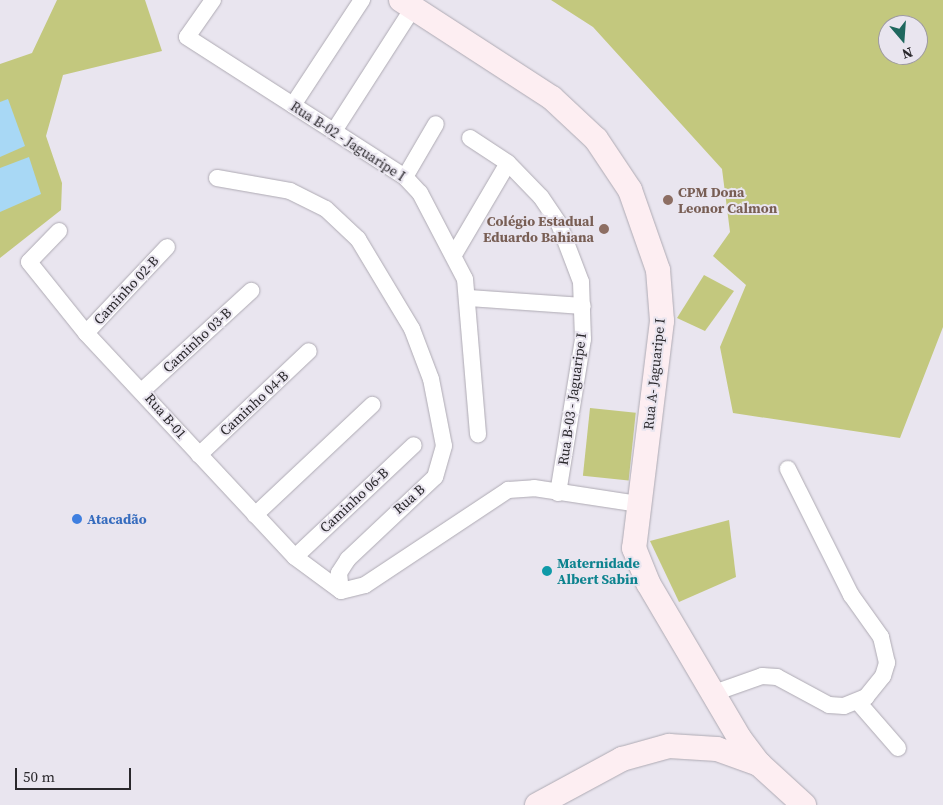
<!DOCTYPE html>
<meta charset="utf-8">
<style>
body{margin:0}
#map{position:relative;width:943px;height:805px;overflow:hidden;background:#e9e5ef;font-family:"Source Serif 4",serif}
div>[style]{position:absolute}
.green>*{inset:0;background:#c3c87e;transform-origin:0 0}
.water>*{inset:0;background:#a8d8f5}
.roads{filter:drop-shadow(0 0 1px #aeaab3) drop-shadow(0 0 1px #aeaab3)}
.minor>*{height:16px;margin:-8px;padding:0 8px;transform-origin:8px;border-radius:8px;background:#fff}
.secondary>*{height:24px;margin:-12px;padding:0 12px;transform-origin:12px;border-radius:12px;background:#fdeef2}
.dots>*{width:14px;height:14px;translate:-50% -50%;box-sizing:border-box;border:2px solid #e9e5ef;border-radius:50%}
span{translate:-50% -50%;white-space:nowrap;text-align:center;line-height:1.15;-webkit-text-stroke:4px #e9e5ef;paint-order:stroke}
.street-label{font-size:14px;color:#2a282c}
.education-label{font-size:14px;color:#785e54;font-weight:700}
.left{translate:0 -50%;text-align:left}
.right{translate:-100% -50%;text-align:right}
.shop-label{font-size:14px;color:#366cbe;font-weight:700}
.culture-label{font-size:14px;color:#0d838f;font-weight:700}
.north{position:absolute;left:878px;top:15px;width:50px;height:50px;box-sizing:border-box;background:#e9e5ef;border:1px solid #9d99a1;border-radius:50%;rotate:162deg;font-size:14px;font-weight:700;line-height:20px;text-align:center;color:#2a282c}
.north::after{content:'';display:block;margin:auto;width:18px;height:22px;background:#1f675e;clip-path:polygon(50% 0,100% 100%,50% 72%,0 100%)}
.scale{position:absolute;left:15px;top:768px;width:116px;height:22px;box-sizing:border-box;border:2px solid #2a282c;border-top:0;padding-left:6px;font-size:15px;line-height:18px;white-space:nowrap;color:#2a282c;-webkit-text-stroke:4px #e9e5ef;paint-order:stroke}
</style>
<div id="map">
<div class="green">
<div style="clip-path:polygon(57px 0,145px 0,162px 51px,63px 75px,46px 136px,62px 183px,61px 210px,0 258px,0 64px,32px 53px)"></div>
<div style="clip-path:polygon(evenodd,551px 0,943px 0,943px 327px,900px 438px,733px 413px,720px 347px,746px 285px,713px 256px,730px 232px,722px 169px,593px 27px,551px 0,888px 25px,918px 25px,918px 55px,888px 55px,888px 25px)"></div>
<div style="clip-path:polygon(704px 275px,734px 291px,705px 331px,677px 318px)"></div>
<div style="left:590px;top:408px;width:46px;height:68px;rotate:6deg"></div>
<div style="clip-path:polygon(729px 520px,736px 577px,679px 602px,650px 541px)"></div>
</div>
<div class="water">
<div style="clip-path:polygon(8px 99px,25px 146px,0 157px,0 102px)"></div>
<div style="clip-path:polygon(29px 157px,41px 194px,0 212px,0 168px)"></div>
</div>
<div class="roads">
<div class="minor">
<div style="left:213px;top:0;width:45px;rotate:125.1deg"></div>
<div style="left:187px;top:37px;width:259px;rotate:32.7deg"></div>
<div style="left:405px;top:177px;width:22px;rotate:47deg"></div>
<div style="left:420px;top:193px;width:97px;rotate:62.4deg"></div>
<div style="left:465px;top:279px;width:156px;rotate:85.2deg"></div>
<div style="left:293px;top:105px;width:126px;rotate:-56.7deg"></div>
<div style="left:334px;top:131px;width:146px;rotate:-57.3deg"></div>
<div style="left:470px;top:138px;width:45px;rotate:33.3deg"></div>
<div style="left:508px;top:163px;width:47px;rotate:45.9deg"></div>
<div style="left:541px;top:197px;width:32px;rotate:56deg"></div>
<div style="left:559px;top:224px;width:62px;rotate:69.2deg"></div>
<div style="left:581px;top:282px;width:57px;rotate:88deg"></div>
<div style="left:583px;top:339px;width:156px;rotate:99.2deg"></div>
<div style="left:405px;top:177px;width:61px;rotate:-59.7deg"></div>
<div style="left:217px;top:178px;width:74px;rotate:10.1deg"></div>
<div style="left:290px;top:191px;width:40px;rotate:26.6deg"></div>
<div style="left:326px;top:209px;width:44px;rotate:43.2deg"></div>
<div style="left:358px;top:239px;width:105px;rotate:59deg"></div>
<div style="left:412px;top:329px;width:53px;rotate:69.2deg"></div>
<div style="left:431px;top:379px;width:68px;rotate:79deg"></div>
<div style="left:444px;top:446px;width:32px;rotate:106deg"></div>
<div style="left:435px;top:477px;width:120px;rotate:136.7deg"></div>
<div style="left:348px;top:559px;width:17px;rotate:123deg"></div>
<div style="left:339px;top:573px;width:18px;rotate:84deg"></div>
<div style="left:341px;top:591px;width:25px;rotate:-14deg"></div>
<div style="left:365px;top:585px;width:172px;rotate:-33.6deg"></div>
<div style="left:508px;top:490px;width:26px;rotate:-4deg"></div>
<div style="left:534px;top:488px;width:105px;rotate:8.7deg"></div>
<div style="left:59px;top:231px;width:43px;rotate:134.1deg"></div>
<div style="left:29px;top:262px;width:91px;rotate:51.2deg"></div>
<div style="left:86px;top:333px;width:306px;rotate:47deg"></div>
<div style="left:295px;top:557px;width:57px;rotate:36.5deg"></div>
<div style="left:455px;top:253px;width:104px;rotate:-59.5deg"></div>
<div style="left:469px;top:298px;width:114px;rotate:4deg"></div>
<div style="left:86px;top:333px;width:118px;rotate:-46.7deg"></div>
<div style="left:143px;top:390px;width:147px;rotate:-42.5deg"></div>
<div style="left:199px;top:455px;width:151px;rotate:-43.4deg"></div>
<div style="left:255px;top:515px;width:161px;rotate:-43.2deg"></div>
<div style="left:295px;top:557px;width:163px;rotate:-43.3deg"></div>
<div style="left:714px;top:693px;width:51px;rotate:-19.5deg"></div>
<div style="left:762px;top:676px;width:15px;rotate:4deg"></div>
<div style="left:777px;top:677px;width:59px;rotate:28.3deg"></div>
<div style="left:829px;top:705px;width:15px;rotate:4deg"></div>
<div style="left:844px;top:706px;width:24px;rotate:-22deg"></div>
<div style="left:866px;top:697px;width:27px;rotate:-51deg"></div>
<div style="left:883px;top:676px;width:14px;rotate:-73deg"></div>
<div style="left:887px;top:663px;width:27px;rotate:-103deg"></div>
<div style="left:881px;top:637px;width:52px;rotate:-125.5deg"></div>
<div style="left:851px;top:595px;width:141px;rotate:-116.6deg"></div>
<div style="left:858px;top:702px;width:61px;rotate:49deg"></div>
</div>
<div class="secondary">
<div style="left:401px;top:0;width:180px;rotate:33deg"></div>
<div style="left:552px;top:98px;width:60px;rotate:43deg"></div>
<div style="left:596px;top:139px;width:61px;rotate:56.3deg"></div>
<div style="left:630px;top:190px;width:85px;rotate:70.7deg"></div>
<div style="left:658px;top:270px;width:51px;rotate:85.5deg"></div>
<div style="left:662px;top:321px;width:229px;rotate:97deg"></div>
<div style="left:634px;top:548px;width:38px;rotate:68deg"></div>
<div style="left:648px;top:583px;width:181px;rotate:59.5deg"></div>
<div style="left:740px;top:739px;width:31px;rotate:53deg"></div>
<div style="left:759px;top:764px;width:61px;rotate:42.3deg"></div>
<div style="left:537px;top:805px;width:97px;rotate:-28.4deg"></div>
<div style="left:622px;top:759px;width:49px;rotate:-15.5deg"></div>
<div style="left:669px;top:746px;width:48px;rotate:3.6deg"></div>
<div style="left:717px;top:749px;width:45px;rotate:19.7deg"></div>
</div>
</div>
<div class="dots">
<div style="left:668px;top:200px;background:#8d6e63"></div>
<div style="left:604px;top:229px;background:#8d6e63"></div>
<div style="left:77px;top:519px;background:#3f7fe0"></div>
<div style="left:547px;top:571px;background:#0f9aa8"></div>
</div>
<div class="street-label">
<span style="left:348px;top:141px;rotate:33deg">Rua B-02 - Jaguaripe I</span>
<span style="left:126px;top:290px;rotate:-47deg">Caminho 02-B</span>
<span style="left:197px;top:340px;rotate:-43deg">Caminho 03-B</span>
<span style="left:654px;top:374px;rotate:-84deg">Rua A- Jaguaripe I</span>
<span style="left:572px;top:399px;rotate:-82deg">Rua B-03 - Jaguaripe I</span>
<span style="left:254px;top:403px;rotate:-43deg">Caminho 04-B</span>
<span style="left:166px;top:416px;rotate:49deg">Rua B-01</span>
<span style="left:409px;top:499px;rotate:-41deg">Rua B</span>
<span style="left:354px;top:500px;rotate:-43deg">Caminho 06-B</span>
</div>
<div class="education-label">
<span class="left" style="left:678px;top:200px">CPM Dona<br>Leonor Calmon</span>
<span class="right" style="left:594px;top:229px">Colégio Estadual<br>Eduardo Bahiana</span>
</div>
<div class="shop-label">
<span class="left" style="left:87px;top:519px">Atacadão</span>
</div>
<div class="culture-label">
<span class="left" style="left:557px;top:571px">Maternidade<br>Albert Sabin</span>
</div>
<div class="north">N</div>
<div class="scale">50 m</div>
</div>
